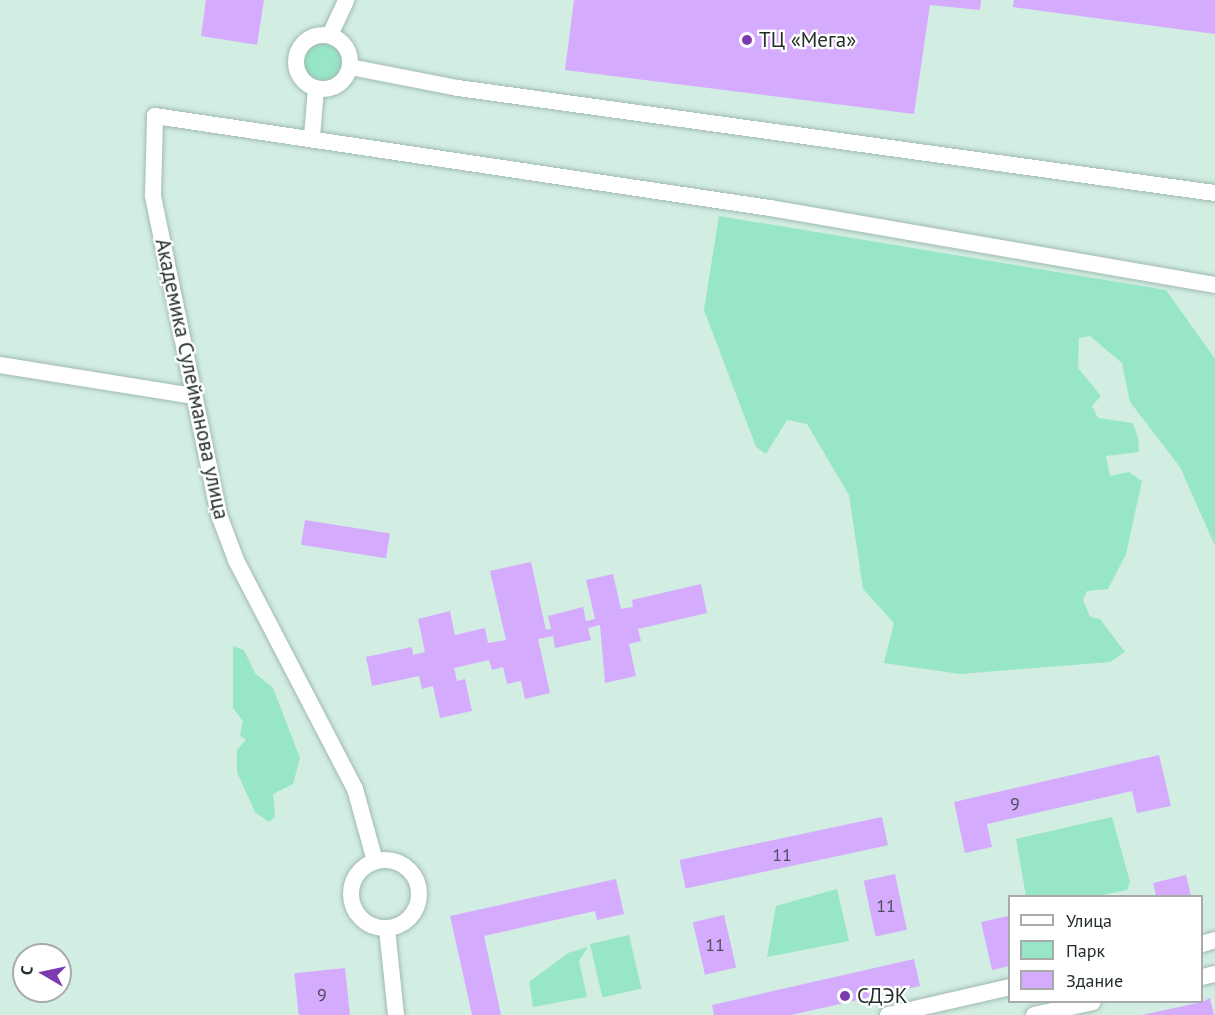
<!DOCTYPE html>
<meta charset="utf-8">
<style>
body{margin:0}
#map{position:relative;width:1215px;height:1015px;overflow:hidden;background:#d2ede2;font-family:"PT Sans",sans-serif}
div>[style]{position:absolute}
.green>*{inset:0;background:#97e6c8;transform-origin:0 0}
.round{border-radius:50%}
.building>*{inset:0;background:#d5acfd;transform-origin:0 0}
.roads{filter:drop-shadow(0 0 2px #a0baaf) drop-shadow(0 0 2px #a0baaf)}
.minor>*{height:16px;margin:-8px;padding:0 8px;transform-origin:8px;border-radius:8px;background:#fff}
.minor>.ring{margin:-8px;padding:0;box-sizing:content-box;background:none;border:16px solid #fff;border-radius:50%}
.dots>*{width:16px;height:16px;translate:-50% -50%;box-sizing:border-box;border:3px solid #fff;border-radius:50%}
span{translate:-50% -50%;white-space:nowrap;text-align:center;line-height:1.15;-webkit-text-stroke:4.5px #fff;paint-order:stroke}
.number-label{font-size:18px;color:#504e5f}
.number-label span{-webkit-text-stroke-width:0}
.poi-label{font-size:21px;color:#232e2a}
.left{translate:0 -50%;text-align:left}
.street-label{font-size:21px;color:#232e2a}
.legend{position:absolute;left:1008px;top:895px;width:195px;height:108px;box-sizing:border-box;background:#fff;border:2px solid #a7abaa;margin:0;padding:8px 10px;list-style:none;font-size:18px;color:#232e2a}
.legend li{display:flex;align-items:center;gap:12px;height:30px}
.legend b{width:30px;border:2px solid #a7abaa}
.north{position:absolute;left:12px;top:943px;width:60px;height:60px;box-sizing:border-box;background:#fff;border:2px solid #a7abaa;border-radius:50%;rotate:279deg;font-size:16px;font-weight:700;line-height:24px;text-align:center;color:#232e2a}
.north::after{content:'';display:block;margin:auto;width:21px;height:27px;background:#7c3aae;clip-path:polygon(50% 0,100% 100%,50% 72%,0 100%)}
</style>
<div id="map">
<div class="green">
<div class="round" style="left:304px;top:42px;width:40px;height:40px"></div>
<div style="clip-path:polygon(719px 216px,1166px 290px,1215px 359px,1215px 546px,1180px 467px,1130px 402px,1122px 363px,1090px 336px,1079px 338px,1078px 368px,1101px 396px,1092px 406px,1098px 418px,1133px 423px,1138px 438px,1139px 452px,1106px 456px,1110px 476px,1129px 472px,1142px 481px,1126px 554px,1108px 589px,1087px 591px,1083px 600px,1090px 617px,1100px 619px,1125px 652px,1110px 662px,960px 674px,884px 663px,894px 623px,863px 589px,849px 495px,807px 424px,787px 420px,766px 454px,756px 447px,704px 310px)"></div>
<div style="clip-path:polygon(233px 646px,244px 650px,255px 673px,273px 688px,300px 758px,293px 784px,273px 794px,275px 816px,269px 822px,255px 812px,237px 772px,237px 750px,246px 740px,240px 736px,243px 721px,233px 708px)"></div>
<div style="clip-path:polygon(1112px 817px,1130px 882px,1127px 890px,1098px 896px,1026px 896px,1016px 839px)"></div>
<div style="clip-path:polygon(837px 889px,849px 941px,767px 957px,776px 906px)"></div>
<div style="left:629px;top:935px;width:55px;height:40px;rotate:77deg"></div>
<div style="clip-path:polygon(588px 947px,579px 961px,587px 997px,533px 1007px,529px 982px,568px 953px)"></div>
</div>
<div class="building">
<div style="clip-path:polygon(206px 0,264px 0,257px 45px,201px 36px)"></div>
<div style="clip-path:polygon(574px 0,981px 0,980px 10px,930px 5px,914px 114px,565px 70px)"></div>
<div style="clip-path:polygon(1014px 0,1215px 0,1215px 34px,1013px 7px)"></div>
<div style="left:305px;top:520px;width:86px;height:25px;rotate:9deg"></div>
<div style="clip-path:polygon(531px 562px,546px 630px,551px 629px,548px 616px,583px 607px,586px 621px,595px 619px,586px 580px,613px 574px,621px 609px,633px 607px,632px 600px,701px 584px,707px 613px,638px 629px,641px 641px,629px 644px,636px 676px,605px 683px,600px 625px,588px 628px,591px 640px,555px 648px,553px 636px,538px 639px,550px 693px,525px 699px,521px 681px,507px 684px,503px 667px,492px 670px,489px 660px,454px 668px,457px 681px,465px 679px,472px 711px,440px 718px,433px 686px,422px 689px,419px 676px,372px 686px,366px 657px,412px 647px,413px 655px,425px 652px,418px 619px,450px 611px,455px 635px,485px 628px,488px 643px,506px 640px,490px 571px)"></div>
<div style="clip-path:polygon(1159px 755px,1171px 806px,1137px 813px,1132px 791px,987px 824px,992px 847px,965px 853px,954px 802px)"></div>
<div style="left:882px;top:817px;width:29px;height:207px;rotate:78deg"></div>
<div style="left:895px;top:874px;width:57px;height:32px;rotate:78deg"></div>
<div style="clip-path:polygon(1186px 875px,1191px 896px,1156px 896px,1153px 883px)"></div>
<div style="clip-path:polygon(616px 879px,624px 914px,597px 920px,595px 911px,484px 936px,501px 1015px,472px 1015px,450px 916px)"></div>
<div style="left:724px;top:915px;width:54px;height:32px;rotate:77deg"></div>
<div style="clip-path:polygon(1008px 916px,1010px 966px,992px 970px,981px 922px)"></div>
<div style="clip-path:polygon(914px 959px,920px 986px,791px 1015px,714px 1015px,712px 1005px)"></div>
<div style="left:345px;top:968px;width:47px;height:51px;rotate:84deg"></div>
<div style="clip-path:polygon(1210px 998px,1214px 1015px,1142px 1015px,1202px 1002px)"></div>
</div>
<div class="roads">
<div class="minor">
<div style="left:330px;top:35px;width:38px;rotate:-65deg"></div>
<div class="ring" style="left:296px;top:35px;width:38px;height:38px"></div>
<div style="left:350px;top:67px;width:110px;rotate:11deg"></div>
<div style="left:458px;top:88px;width:764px;rotate:7.9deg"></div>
<div style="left:312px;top:137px;width:49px;rotate:-85.3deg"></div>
<div style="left:0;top:365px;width:195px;rotate:9.1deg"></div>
<div class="ring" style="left:351px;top:860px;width:52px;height:52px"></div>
<div style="left:375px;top:861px;width:75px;rotate:-105.5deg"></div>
<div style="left:355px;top:789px;width:258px;rotate:-117.5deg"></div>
<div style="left:236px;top:560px;width:48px;rotate:-110.7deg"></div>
<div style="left:219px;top:515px;width:327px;rotate:-101.7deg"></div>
<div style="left:153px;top:195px;width:79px;rotate:-88.5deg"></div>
<div style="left:155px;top:116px;width:622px;rotate:8.51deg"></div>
<div style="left:770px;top:208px;width:452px;rotate:9.8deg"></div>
<div style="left:387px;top:929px;width:86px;rotate:84deg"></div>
<div style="left:1202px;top:944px;width:14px;rotate:-17deg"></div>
<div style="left:1202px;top:977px;width:13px;rotate:-13deg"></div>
<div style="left:888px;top:1015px;width:125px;rotate:-12.9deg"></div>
<div style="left:1034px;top:1015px;width:60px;rotate:-12.4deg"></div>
</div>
</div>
<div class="dots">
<div style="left:747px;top:40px;background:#7c3aae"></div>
<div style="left:845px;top:996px;background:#7c3aae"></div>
</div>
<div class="number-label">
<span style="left:1015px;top:804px">9</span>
<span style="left:782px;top:855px">11</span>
<span style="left:886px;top:906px">11</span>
<span style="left:715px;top:945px">11</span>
<span style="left:322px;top:995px">9</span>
</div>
<div class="poi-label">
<span class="left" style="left:759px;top:40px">ТЦ «Мега»</span>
<span class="left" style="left:857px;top:996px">СДЭК</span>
</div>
<div class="street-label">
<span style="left:192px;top:379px;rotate:78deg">Академика Сулейманова улица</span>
</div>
<ul class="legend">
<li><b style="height:8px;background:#fff"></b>Улица</li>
<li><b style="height:16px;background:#97e6c8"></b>Парк</li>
<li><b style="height:16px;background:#d5acfd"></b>Здание</li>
</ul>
<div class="north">С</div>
</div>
